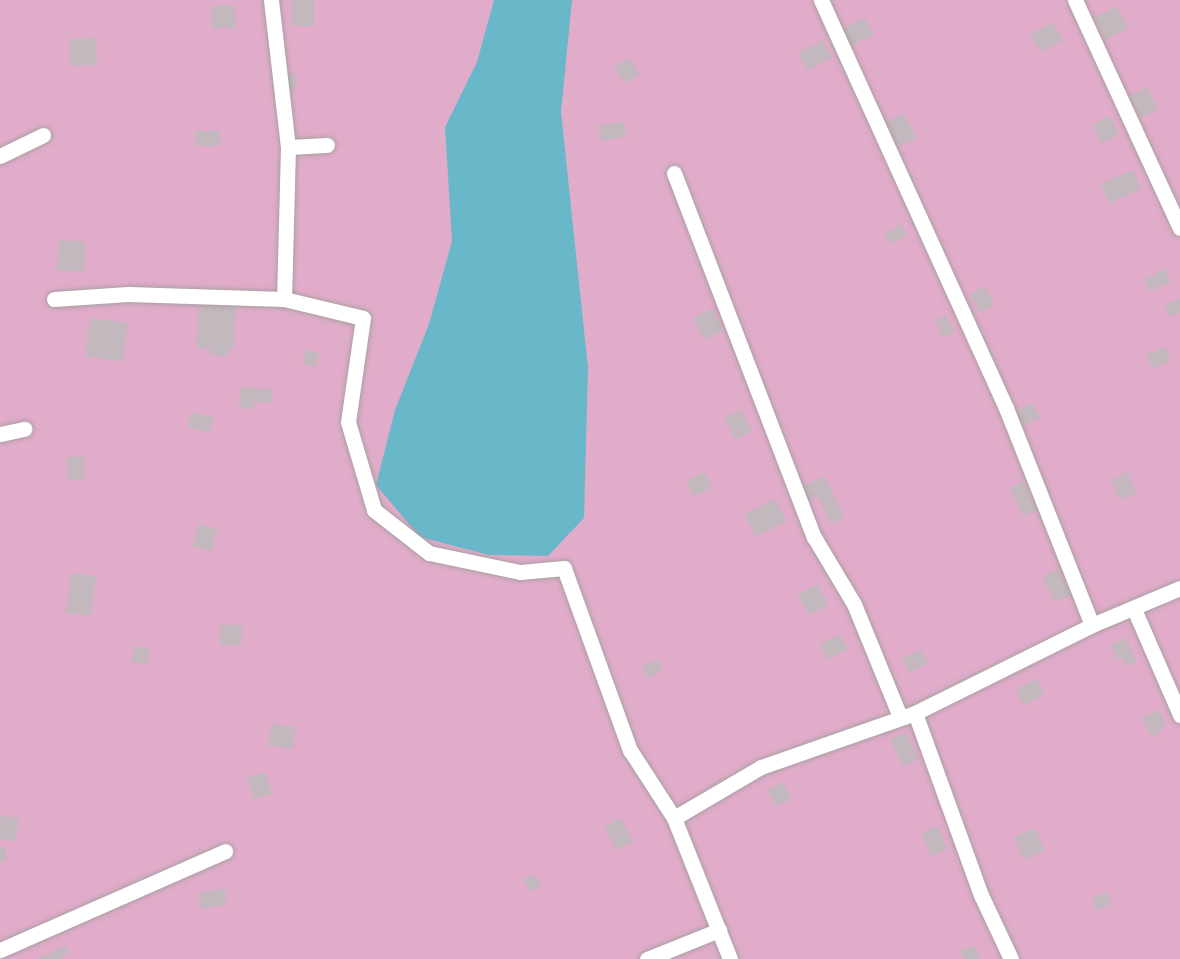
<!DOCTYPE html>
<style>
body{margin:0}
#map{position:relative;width:1180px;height:959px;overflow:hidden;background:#f2e6ec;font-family:"Playfair Display",serif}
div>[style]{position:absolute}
.green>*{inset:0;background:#e1acc9;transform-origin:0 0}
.water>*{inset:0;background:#68b8c9}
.building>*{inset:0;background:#c3b8bd;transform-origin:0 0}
.roads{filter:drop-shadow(0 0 2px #aa9fa5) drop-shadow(0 0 2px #aa9fa5)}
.lane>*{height:15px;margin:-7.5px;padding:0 7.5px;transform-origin:7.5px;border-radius:7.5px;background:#fff}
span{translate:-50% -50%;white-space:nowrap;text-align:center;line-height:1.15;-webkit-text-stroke:5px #fff;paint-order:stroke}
</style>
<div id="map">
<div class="green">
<div style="left:0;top:0;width:1180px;height:959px"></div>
</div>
<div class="water">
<div style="clip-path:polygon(494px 0,572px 0,561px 112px,588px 368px,584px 518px,548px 556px,489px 555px,420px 537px,376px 485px,395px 410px,429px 324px,452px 241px,445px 127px,477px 62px)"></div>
</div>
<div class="building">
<div style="left:291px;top:0;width:23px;height:26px"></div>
<div style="left:235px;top:5px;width:23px;height:24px;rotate:88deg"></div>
<div style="left:1117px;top:6px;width:25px;height:25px;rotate:64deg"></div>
<div style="left:866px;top:18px;width:19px;height:28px;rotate:65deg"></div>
<div style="left:1053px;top:22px;width:21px;height:25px;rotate:62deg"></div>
<div style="left:96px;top:38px;width:27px;height:27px;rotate:88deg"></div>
<div style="left:823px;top:40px;width:20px;height:28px;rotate:63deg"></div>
<div style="left:630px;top:58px;width:19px;height:17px;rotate:62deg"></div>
<div style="clip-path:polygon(295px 73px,296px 89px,288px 90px,288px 74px)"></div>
<div style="left:1147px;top:87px;width:25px;height:19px;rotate:64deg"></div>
<div style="left:904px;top:113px;width:28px;height:20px;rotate:64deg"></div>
<div style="left:1110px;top:116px;width:21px;height:19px;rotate:65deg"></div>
<div style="left:624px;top:122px;width:15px;height:26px;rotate:82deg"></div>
<div style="left:220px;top:131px;width:15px;height:25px;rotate:90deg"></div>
<div style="left:1133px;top:170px;width:21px;height:35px;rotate:67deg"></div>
<div style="left:902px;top:224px;width:13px;height:20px;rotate:63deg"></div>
<div style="left:59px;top:240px;width:27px;height:30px;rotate:4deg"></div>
<div style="left:1165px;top:269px;width:14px;height:23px;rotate:65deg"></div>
<div style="left:985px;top:287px;width:20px;height:17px;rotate:63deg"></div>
<div style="clip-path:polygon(1180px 298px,1180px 312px,1170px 317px,1165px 305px)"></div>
<div style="clip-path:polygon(199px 305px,236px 307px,233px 350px,227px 349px,227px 356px,210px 355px,210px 349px,196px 348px)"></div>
<div style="left:712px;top:308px;width:25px;height:21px;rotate:64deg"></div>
<div style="left:946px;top:315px;width:19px;height:12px;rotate:65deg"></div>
<div style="left:90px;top:318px;width:38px;height:39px;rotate:7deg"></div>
<div style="left:1165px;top:347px;width:15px;height:20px;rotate:67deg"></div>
<div style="left:305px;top:350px;width:14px;height:14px;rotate:12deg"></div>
<div style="clip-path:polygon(240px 387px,272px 389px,271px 403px,254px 402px,254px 409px,239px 408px)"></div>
<div style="left:1033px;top:403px;width:16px;height:21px;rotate:63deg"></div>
<div style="left:741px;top:409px;width:25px;height:19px;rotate:63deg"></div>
<div style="left:191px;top:412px;width:23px;height:16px;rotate:13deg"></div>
<div style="left:67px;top:457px;width:17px;height:23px"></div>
<div style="left:705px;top:472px;width:17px;height:21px;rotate:65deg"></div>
<div style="left:1127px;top:472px;width:23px;height:18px;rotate:65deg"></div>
<div style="clip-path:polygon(824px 476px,844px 517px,831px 524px,817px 496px,808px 500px,801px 487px)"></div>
<div style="left:1023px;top:481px;width:32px;height:15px;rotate:64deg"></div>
<div style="left:775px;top:499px;width:25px;height:34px;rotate:63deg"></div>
<div style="left:199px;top:524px;width:19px;height:23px;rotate:16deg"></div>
<div style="left:1058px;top:569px;width:29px;height:17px;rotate:65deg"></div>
<div style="left:71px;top:573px;width:25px;height:40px;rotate:7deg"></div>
<div style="left:817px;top:584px;width:24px;height:22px;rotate:62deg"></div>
<div style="left:221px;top:624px;width:21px;height:21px;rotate:3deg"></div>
<div style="left:840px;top:634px;width:17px;height:23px;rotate:62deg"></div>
<div style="clip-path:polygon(1126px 638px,1137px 662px,1126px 666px,1122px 657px,1117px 660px,1110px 645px)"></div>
<div style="left:134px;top:646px;width:16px;height:16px;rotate:11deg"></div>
<div style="left:921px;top:649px;width:16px;height:21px;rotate:63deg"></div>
<div style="left:657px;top:659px;width:13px;height:17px;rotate:63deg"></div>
<div style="left:1036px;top:679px;width:18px;height:23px;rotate:63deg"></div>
<div style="clip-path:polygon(1159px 710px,1166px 725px,1152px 738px,1142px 718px)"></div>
<div style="left:271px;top:724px;width:25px;height:22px;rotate:7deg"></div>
<div style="left:906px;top:732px;width:30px;height:17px;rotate:66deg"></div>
<div style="left:265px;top:772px;width:23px;height:19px;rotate:72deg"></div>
<div style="left:783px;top:782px;width:19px;height:17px;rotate:65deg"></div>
<div style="clip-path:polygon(0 815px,19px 818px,15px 841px,0 839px)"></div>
<div style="left:621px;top:818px;width:27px;height:19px;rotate:63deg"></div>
<div style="left:938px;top:826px;width:25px;height:18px;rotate:67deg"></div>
<div style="left:1035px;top:828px;width:25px;height:23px;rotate:67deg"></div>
<div style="left:0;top:847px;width:6px;height:14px"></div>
<div style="left:535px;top:874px;width:14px;height:12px;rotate:65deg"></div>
<div style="left:225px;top:889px;width:16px;height:27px;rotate:83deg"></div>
<div style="left:1107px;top:892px;width:13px;height:17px;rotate:67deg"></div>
<div style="clip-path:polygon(66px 945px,69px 952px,60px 959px,38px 959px)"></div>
<div style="clip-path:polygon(974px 945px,980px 959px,964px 959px,960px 951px)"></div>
</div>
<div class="roads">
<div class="lane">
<div style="left:271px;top:0;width:148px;rotate:83.4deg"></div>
<div style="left:288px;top:147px;width:152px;rotate:91.5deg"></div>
<div style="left:821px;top:0;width:448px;rotate:65.6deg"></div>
<div style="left:1006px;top:408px;width:233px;rotate:68.4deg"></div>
<div style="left:1075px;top:0;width:251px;rotate:65.3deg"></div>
<div style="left:288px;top:147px;width:39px;rotate:-3deg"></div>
<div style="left:0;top:156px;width:48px;rotate:-26deg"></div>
<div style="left:674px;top:173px;width:390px;rotate:69deg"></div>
<div style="left:814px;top:537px;width:78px;rotate:59.2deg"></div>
<div style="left:854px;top:604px;width:122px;rotate:67.8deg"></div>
<div style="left:54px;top:299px;width:74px;rotate:-3.9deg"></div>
<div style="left:128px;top:294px;width:156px;rotate:1.8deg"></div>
<div style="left:284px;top:299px;width:81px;rotate:13.5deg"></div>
<div style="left:363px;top:318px;width:105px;rotate:98.2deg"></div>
<div style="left:348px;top:422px;width:92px;rotate:73.5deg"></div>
<div style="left:374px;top:510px;width:70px;rotate:38deg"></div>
<div style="left:429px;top:553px;width:93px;rotate:11.8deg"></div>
<div style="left:520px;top:572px;width:44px;rotate:-5.2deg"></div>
<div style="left:564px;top:568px;width:194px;rotate:70.1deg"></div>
<div style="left:630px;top:750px;width:81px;rotate:57.1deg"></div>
<div style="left:674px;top:818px;width:152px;rotate:68.3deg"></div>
<div style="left:0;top:434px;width:25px;rotate:-12deg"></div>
<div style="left:1134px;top:609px;width:116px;rotate:66.5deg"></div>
<div style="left:915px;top:713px;width:194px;rotate:70.1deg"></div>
<div style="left:981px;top:895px;width:71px;rotate:64.9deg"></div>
<div style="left:674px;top:818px;width:101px;rotate:-30.4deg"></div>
<div style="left:761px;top:767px;width:163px;rotate:-19.3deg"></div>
<div style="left:915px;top:713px;width:198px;rotate:-26.4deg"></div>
<div style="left:1092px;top:625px;width:95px;rotate:-22.8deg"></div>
<div style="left:0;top:950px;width:246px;rotate:-23.7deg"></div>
<div style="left:647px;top:959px;width:78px;rotate:-21.9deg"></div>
</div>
</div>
</div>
